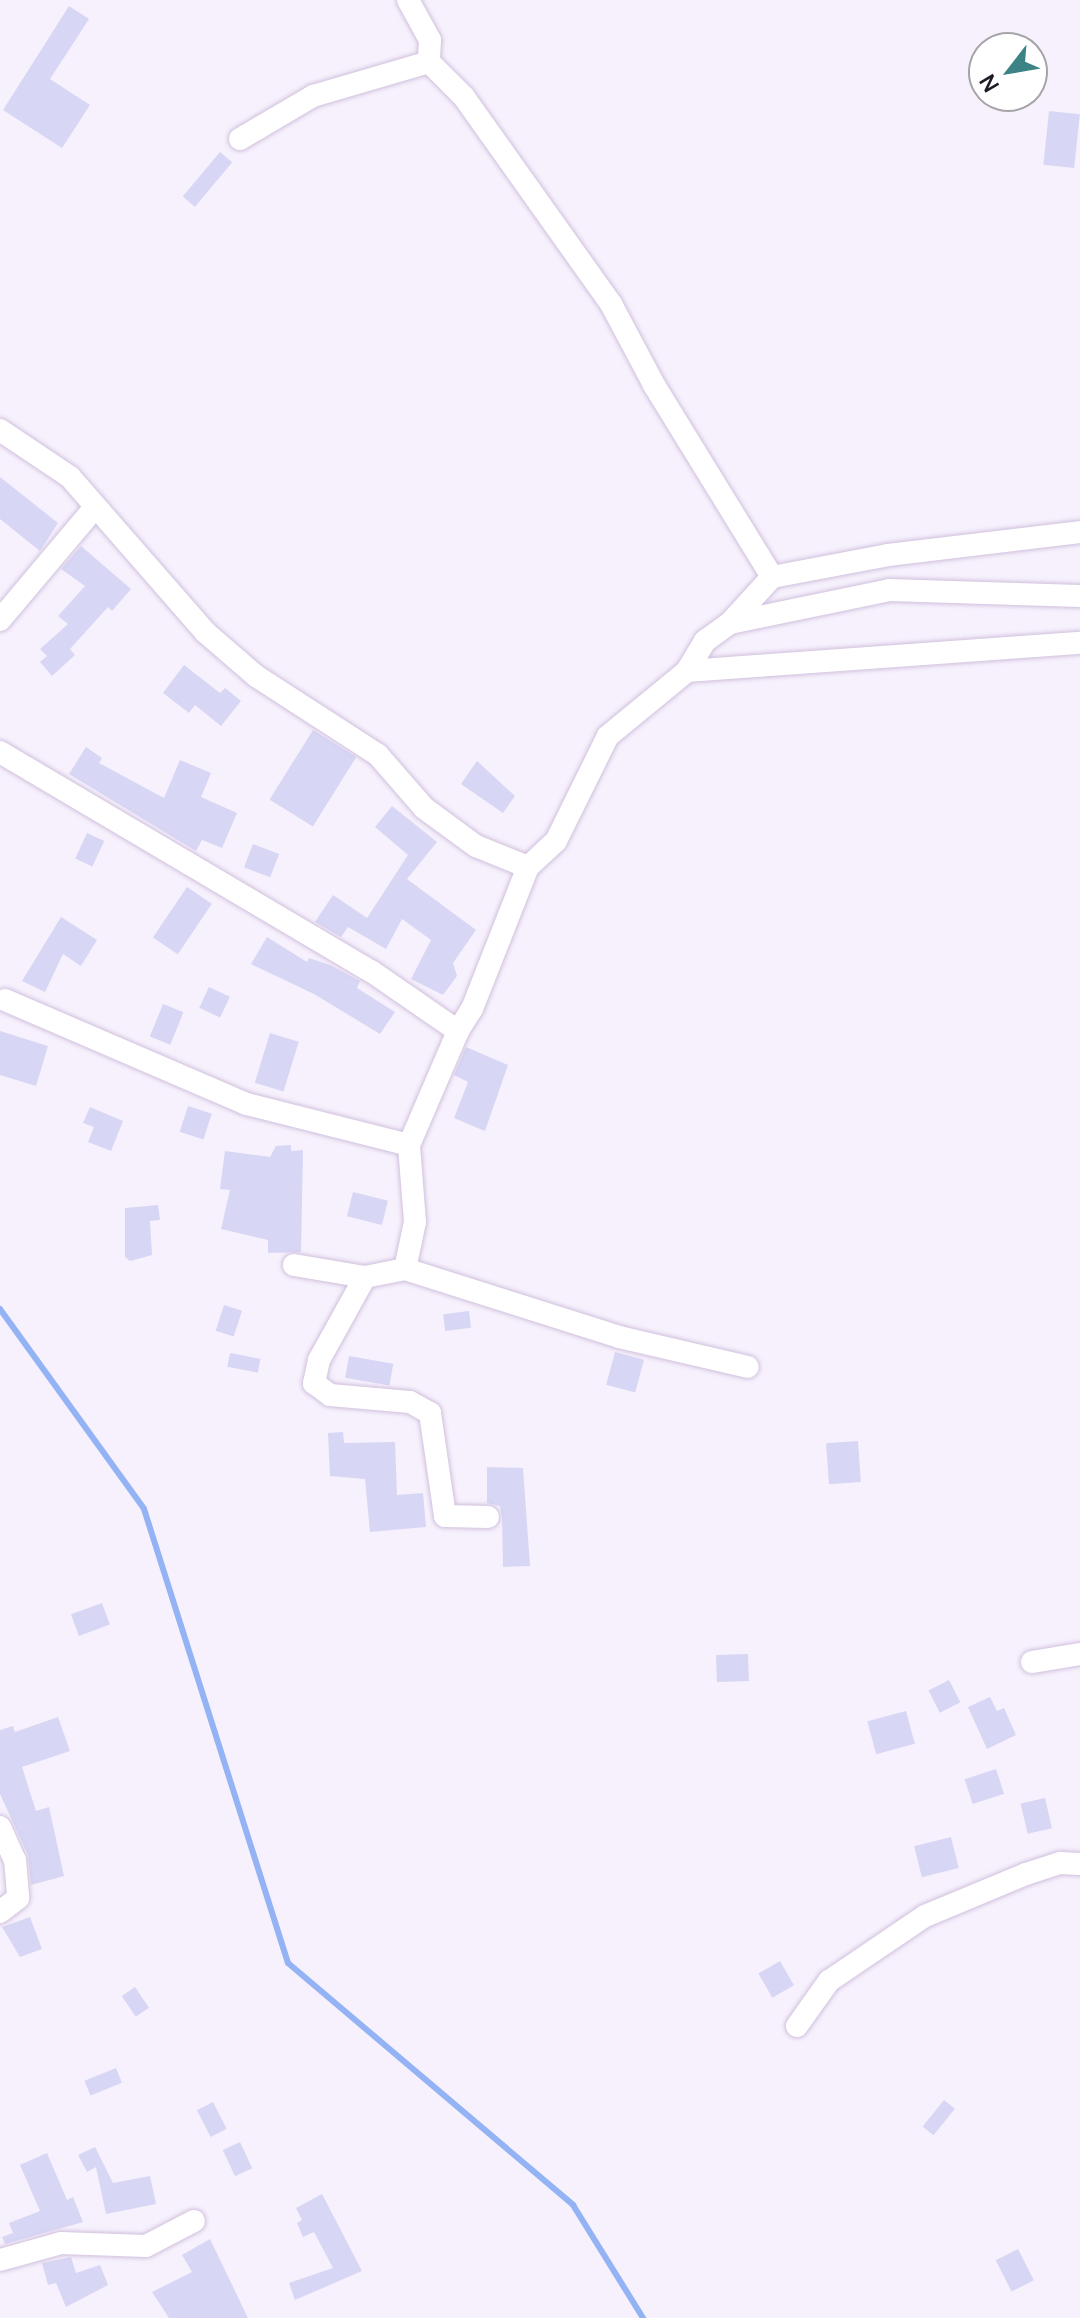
<!DOCTYPE html>
<style>
body{margin:0}
#map{position:relative;width:1080px;height:2318px;overflow:hidden;background:#f7f1fd;font-family:Manrope,sans-serif}
div>[style]{position:absolute}
.stream>*{height:6px;margin:-3px;padding:0 3px;transform-origin:3px;border-radius:3px;background:#94b3f4}
.building>*{inset:0;background:#d7d6f4;transform-origin:0 0}
.roads{filter:drop-shadow(0 0 2px #d0c0dd) drop-shadow(0 0 2px #d0c0dd)}
.minor>*{height:22px;margin:-11px;padding:0 11px;transform-origin:11px;border-radius:11px;background:#fff}
span{translate:-50% -50%;white-space:nowrap;text-align:center;line-height:1.15;-webkit-text-stroke:6px #fff;paint-order:stroke}
.north{position:absolute;left:968px;top:32px;width:80px;height:80px;box-sizing:border-box;background:#fff;border:2px solid #a6a4a8;border-radius:50%;rotate:239deg;font-size:22px;font-weight:700;line-height:32px;text-align:center;color:#211b25}
.north::after{content:'';display:block;margin:auto;width:28px;height:36px;background:#3b8384;clip-path:polygon(50% 0,100% 100%,50% 72%,0 100%)}
</style>
<div id="map">
<div class="stream">
<div style="left:0;top:1309px;width:246px;rotate:54.2deg"></div>
<div style="left:144px;top:1509px;width:476px;rotate:72.4deg"></div>
<div style="left:288px;top:1963px;width:374px;rotate:40.3deg"></div>
<div style="left:573px;top:2205px;width:133px;rotate:58.2deg"></div>
</div>
<div class="building">
<div style="clip-path:polygon(69px 6px,89px 19px,50px 79px,90px 105px,62px 148px,3px 110px)"></div>
<div style="left:1049px;top:111px;width:31px;height:54px;rotate:6deg"></div>
<div style="left:220px;top:152px;width:16px;height:58px;rotate:40deg"></div>
<div style="clip-path:polygon(0 477px,58px 523px,40px 551px,0 519px)"></div>
<div style="clip-path:polygon(81px 546px,131px 589px,112px 611px,108px 607px,70px 649px,75px 655px,52px 676px,40px 662px,47px 656px,40px 649px,68px 624px,58px 616px,85px 586px,61px 569px)"></div>
<div style="clip-path:polygon(184px 665px,220px 693px,225px 688px,241px 701px,221px 726px,195px 705px,189px 713px,163px 693px)"></div>
<div style="left:313px;top:730px;width:51px;height:82px;rotate:32deg"></div>
<div style="clip-path:polygon(86px 747px,102px 758px,99px 763px,164px 798px,180px 760px,211px 773px,201px 797px,237px 813px,222px 848px,202px 840px,196px 851px,69px 774px)"></div>
<div style="clip-path:polygon(477px 761px,515px 796px,503px 813px,461px 784px)"></div>
<div style="clip-path:polygon(392px 806px,437px 842px,407px 879px,476px 930px,453px 963px,457px 976px,443px 995px,411px 979px,431px 940px,402px 919px,386px 949px,348px 927px,341px 937px,315px 922px,333px 895px,367px 918px,408px 855px,375px 827px)"></div>
<div style="left:87px;top:833px;width:19px;height:28px;rotate:25deg"></div>
<div style="left:253px;top:844px;width:28px;height:25px;rotate:21deg"></div>
<div style="left:187px;top:887px;width:30px;height:61px;rotate:34deg"></div>
<div style="clip-path:polygon(61px 917px,97px 940px,81px 966px,63px 954px,45px 992px,22px 981px)"></div>
<div style="clip-path:polygon(267px 937px,307px 962px,309px 958px,330px 965px,360px 981px,357px 988px,395px 1012px,380px 1034px,314px 994px,251px 964px)"></div>
<div style="left:209px;top:987px;width:23px;height:23px;rotate:25deg"></div>
<div style="left:163px;top:1004px;width:22px;height:35px;rotate:22deg"></div>
<div style="clip-path:polygon(0 1031px,48px 1046px,36px 1086px,0 1075px)"></div>
<div style="left:270px;top:1033px;width:30px;height:52px;rotate:17deg"></div>
<div style="clip-path:polygon(466px 1047px,508px 1065px,485px 1131px,454px 1118px,468px 1082px,454px 1075px)"></div>
<div style="left:188px;top:1106px;width:25px;height:27px;rotate:18deg"></div>
<div style="clip-path:polygon(90px 1107px,123px 1121px,111px 1151px,88px 1142px,94px 1127px,83px 1123px)"></div>
<div style="clip-path:polygon(291px 1145px,291px 1151px,303px 1150px,301px 1252px,268px 1253px,268px 1240px,221px 1229px,230px 1190px,220px 1189px,225px 1151px,270px 1157px,276px 1146px)"></div>
<div style="left:353px;top:1192px;width:36px;height:25px;rotate:14deg"></div>
<div style="clip-path:polygon(158px 1205px,160px 1220px,150px 1221px,152px 1255px,130px 1261px,125px 1257px,125px 1208px)"></div>
<div style="left:224px;top:1305px;width:19px;height:27px;rotate:18deg"></div>
<div style="left:469px;top:1311px;width:17px;height:26px;rotate:83deg"></div>
<div style="left:615px;top:1352px;width:30px;height:34px;rotate:15deg"></div>
<div style="left:230px;top:1353px;width:31px;height:14px;rotate:11deg"></div>
<div style="left:349px;top:1356px;width:45px;height:22px;rotate:10deg"></div>
<div style="clip-path:polygon(343px 1432px,344px 1443px,395px 1442px,397px 1495px,423px 1493px,426px 1527px,370px 1532px,365px 1479px,330px 1476px,328px 1433px)"></div>
<div style="left:858px;top:1441px;width:41px;height:32px;rotate:86deg"></div>
<div style="clip-path:polygon(487px 1467px,523px 1468px,530px 1566px,503px 1567px,502px 1517px,500px 1506px,487px 1503px)"></div>
<div style="left:102px;top:1603px;width:23px;height:33px;rotate:70deg"></div>
<div style="left:748px;top:1654px;width:27px;height:32px;rotate:88deg"></div>
<div style="left:949px;top:1680px;width:25px;height:23px;rotate:63deg"></div>
<div style="clip-path:polygon(990px 1697px,997px 1711px,1004px 1708px,1016px 1735px,987px 1749px,968px 1707px)"></div>
<div style="left:906px;top:1711px;width:34px;height:40px;rotate:75deg"></div>
<div style="clip-path:polygon(58px 1717px,70px 1751px,22px 1767px,36px 1811px,49px 1807px,64px 1876px,31px 1885px,28px 1855px,0 1794px,0 1730px,13px 1726px,15px 1732px)"></div>
<div style="left:996px;top:1769px;width:26px;height:33px;rotate:72deg"></div>
<div style="left:1045px;top:1798px;width:31px;height:25px;rotate:77deg"></div>
<div style="left:951px;top:1837px;width:32px;height:38px;rotate:76deg"></div>
<div style="clip-path:polygon(30px 1917px,42px 1949px,20px 1957px,2px 1927px)"></div>
<div style="left:780px;top:1961px;width:28px;height:25px;rotate:60deg"></div>
<div style="left:135px;top:1987px;width:25px;height:16px;rotate:56deg"></div>
<div style="left:116px;top:2068px;width:16px;height:34px;rotate:68deg"></div>
<div style="left:944px;top:2100px;width:14px;height:34px;rotate:39deg"></div>
<div style="left:213px;top:2102px;width:30px;height:18px;rotate:63deg"></div>
<div style="left:240px;top:2142px;width:29px;height:19px;rotate:65deg"></div>
<div style="clip-path:polygon(95px 2147px,113px 2183px,150px 2176px,156px 2204px,106px 2214px,96px 2167px,87px 2172px,78px 2155px)"></div>
<div style="clip-path:polygon(47px 2153px,67px 2200px,73px 2197px,83px 2222px,5px 2244px,2px 2237px,13px 2233px,9px 2223px,40px 2211px,20px 2165px)"></div>
<div style="clip-path:polygon(322px 2194px,362px 2271px,295px 2300px,289px 2283px,333px 2268px,314px 2232px,303px 2237px,297px 2223px,302px 2220px,296px 2208px)"></div>
<div style="clip-path:polygon(210px 2239px,248px 2318px,169px 2318px,152px 2292px,192px 2272px,182px 2255px)"></div>
<div style="left:1018px;top:2249px;width:35px;height:25px;rotate:63deg"></div>
<div style="clip-path:polygon(71px 2257px,76px 2273px,100px 2265px,108px 2285px,66px 2307px,56px 2283px,48px 2285px,42px 2263px)"></div>
</div>
<div class="roads">
<div class="minor">
<div style="left:408px;top:0;width:46px;rotate:61.2deg"></div>
<div style="left:430px;top:40px;width:22px;rotate:93deg"></div>
<div style="left:240px;top:139px;width:85px;rotate:-30.5deg"></div>
<div style="left:313px;top:96px;width:121px;rotate:-16.3deg"></div>
<div style="left:429px;top:62px;width:49px;rotate:45deg"></div>
<div style="left:464px;top:97px;width:254px;rotate:54.6deg"></div>
<div style="left:611px;top:304px;width:92px;rotate:62deg"></div>
<div style="left:654px;top:385px;width:225px;rotate:58.4deg"></div>
<div style="left:0;top:430px;width:84px;rotate:33.9deg"></div>
<div style="left:70px;top:477px;width:206px;rotate:48.9deg"></div>
<div style="left:205px;top:632px;width:67px;rotate:40.8deg"></div>
<div style="left:256px;top:676px;width:145px;rotate:32.9deg"></div>
<div style="left:378px;top:755px;width:70px;rotate:49deg"></div>
<div style="left:424px;top:808px;width:64px;rotate:36.2deg"></div>
<div style="left:476px;top:846px;width:56px;rotate:22deg"></div>
<div style="left:528px;top:867px;width:38px;rotate:-43deg"></div>
<div style="left:556px;top:841px;width:117px;rotate:-63.7deg"></div>
<div style="left:608px;top:736px;width:102px;rotate:-39.4deg"></div>
<div style="left:687px;top:671px;width:394px;rotate:-4.1deg"></div>
<div style="left:0;top:620px;width:148px;rotate:-49.9deg"></div>
<div style="left:730px;top:623px;width:162px;rotate:-11.7deg"></div>
<div style="left:889px;top:590px;width:191px;rotate:1.8deg"></div>
<div style="left:687px;top:671px;width:35px;rotate:-59deg"></div>
<div style="left:705px;top:641px;width:31px;rotate:-36deg"></div>
<div style="left:730px;top:623px;width:62px;rotate:-47.6deg"></div>
<div style="left:772px;top:577px;width:118px;rotate:-10.7deg"></div>
<div style="left:888px;top:555px;width:193px;rotate:-6.8deg"></div>
<div style="left:0;top:752px;width:431px;rotate:30.6deg"></div>
<div style="left:371px;top:971px;width:106px;rotate:34.6deg"></div>
<div style="left:458px;top:1031px;width:26px;rotate:-58deg"></div>
<div style="left:472px;top:1009px;width:153px;rotate:-68.5deg"></div>
<div style="left:5px;top:1000px;width:263px;rotate:23.3deg"></div>
<div style="left:247px;top:1104px;width:167px;rotate:14.2deg"></div>
<div style="left:294px;top:1265px;width:72px;rotate:9.6deg"></div>
<div style="left:365px;top:1277px;width:41px;rotate:-11.3deg"></div>
<div style="left:405px;top:1269px;width:48px;rotate:-78deg"></div>
<div style="left:415px;top:1222px;width:77px;rotate:-94.5deg"></div>
<div style="left:409px;top:1145px;width:124px;rotate:-66.7deg"></div>
<div style="left:405px;top:1269px;width:225px;rotate:17.6deg"></div>
<div style="left:619px;top:1337px;width:132px;rotate:13.1deg"></div>
<div style="left:365px;top:1277px;width:95px;rotate:119deg"></div>
<div style="left:319px;top:1360px;width:24px;rotate:102deg"></div>
<div style="left:314px;top:1383px;width:20px;rotate:37deg"></div>
<div style="left:330px;top:1395px;width:80px;rotate:5deg"></div>
<div style="left:410px;top:1402px;width:23px;rotate:29deg"></div>
<div style="left:430px;top:1413px;width:104px;rotate:81.7deg"></div>
<div style="left:445px;top:1516px;width:43px;rotate:1.3deg"></div>
<div style="left:1032px;top:1662px;width:49px;rotate:-9.5deg"></div>
<div style="left:0;top:1827px;width:36px;rotate:66deg"></div>
<div style="left:15px;top:1860px;width:38px;rotate:85deg"></div>
<div style="left:18px;top:1898px;width:23px;rotate:142deg"></div>
<div style="left:797px;top:2026px;width:55px;rotate:-54.6deg"></div>
<div style="left:829px;top:1981px;width:116px;rotate:-34.1deg"></div>
<div style="left:925px;top:1916px;width:109px;rotate:-22.6deg"></div>
<div style="left:1026px;top:1874px;width:36px;rotate:-18deg"></div>
<div style="left:1060px;top:1863px;width:20px;rotate:3deg"></div>
<div style="left:0;top:2260px;width:63px;rotate:-15.6deg"></div>
<div style="left:61px;top:2243px;width:85px;rotate:2deg"></div>
<div style="left:146px;top:2246px;width:54px;rotate:-27.5deg"></div>
</div>
</div>
<div class="north">N</div>
</div>
